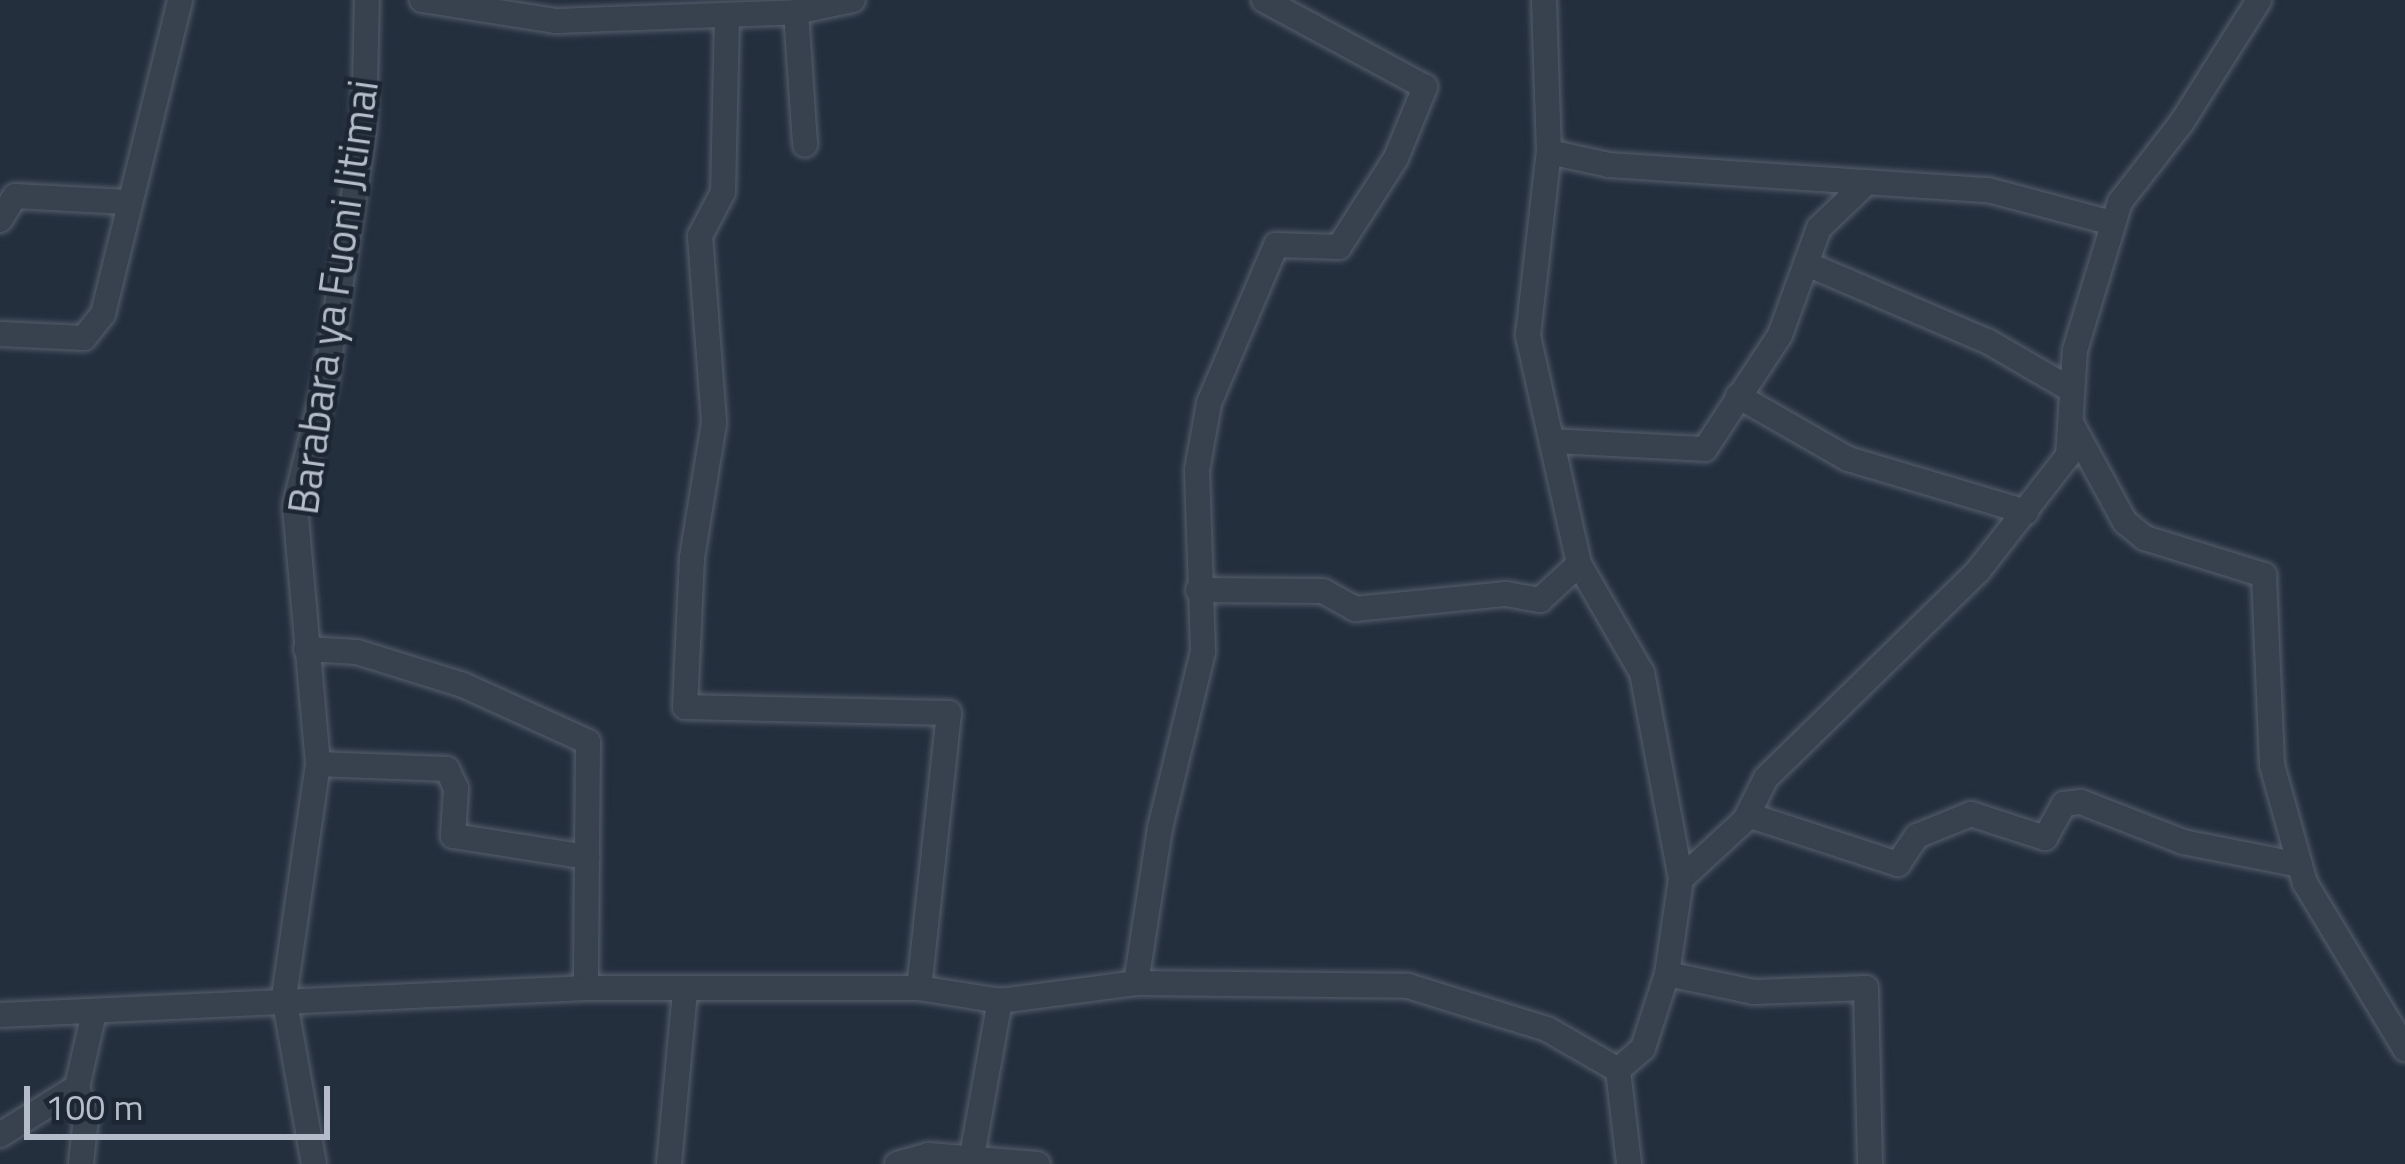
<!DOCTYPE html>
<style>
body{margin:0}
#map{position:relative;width:2405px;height:1164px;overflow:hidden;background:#242f3e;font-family:"Titillium Web",sans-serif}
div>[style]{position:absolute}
.roads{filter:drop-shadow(0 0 3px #565f6c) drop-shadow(0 0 3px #565f6c)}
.minor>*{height:24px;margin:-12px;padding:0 12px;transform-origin:12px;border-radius:12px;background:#38414e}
span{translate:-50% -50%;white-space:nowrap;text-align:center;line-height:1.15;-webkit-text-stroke:9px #1d2633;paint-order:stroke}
.street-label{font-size:42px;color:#b4bcc9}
.scale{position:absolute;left:24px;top:1086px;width:306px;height:54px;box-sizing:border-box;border:6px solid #b4bcc9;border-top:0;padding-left:15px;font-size:36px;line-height:42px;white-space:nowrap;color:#b4bcc9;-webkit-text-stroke:9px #1d2633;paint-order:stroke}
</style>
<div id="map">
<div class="roads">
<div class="minor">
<div style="left:422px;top:0;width:136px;rotate:8.9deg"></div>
<div style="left:556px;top:21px;width:240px;rotate:-2.1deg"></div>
<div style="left:796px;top:12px;width:58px;rotate:-11.9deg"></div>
<div style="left:796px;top:12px;width:133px;rotate:86.1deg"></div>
<div style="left:727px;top:17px;width:175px;rotate:91.3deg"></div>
<div style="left:723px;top:192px;width:50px;rotate:117.6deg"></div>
<div style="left:700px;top:236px;width:188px;rotate:85.7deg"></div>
<div style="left:714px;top:423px;width:137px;rotate:99.3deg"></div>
<div style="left:692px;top:558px;width:149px;rotate:92.7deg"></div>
<div style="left:685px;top:707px;width:264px;rotate:1.3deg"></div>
<div style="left:949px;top:713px;width:277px;rotate:96.2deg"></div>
<div style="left:1549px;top:152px;width:61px;rotate:12.2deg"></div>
<div style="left:1609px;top:165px;width:380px;rotate:3.8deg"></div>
<div style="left:1988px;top:190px;width:128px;rotate:14.9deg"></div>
<div style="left:0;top:220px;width:28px;rotate:-58deg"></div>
<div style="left:15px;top:196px;width:111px;rotate:3.1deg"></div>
<div style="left:1807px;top:264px;width:196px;rotate:23.2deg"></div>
<div style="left:1987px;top:341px;width:94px;rotate:30.1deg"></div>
<div style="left:0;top:334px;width:84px;rotate:2.7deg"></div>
<div style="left:84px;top:338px;width:31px;rotate:-52deg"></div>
<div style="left:103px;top:314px;width:323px;rotate:-76.2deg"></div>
<div style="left:1738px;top:396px;width:127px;rotate:29.8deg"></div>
<div style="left:1848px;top:459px;width:186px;rotate:16.6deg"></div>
<div style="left:2071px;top:423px;width:113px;rotate:61.4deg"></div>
<div style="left:2125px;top:522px;width:26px;rotate:39deg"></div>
<div style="left:2145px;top:538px;width:125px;rotate:17.3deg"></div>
<div style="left:2264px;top:575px;width:190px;rotate:87.6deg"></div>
<div style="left:2272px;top:765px;width:123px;rotate:74.4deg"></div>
<div style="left:2305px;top:883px;width:194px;rotate:58.9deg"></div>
<div style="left:1552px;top:441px;width:153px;rotate:3deg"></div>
<div style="left:1705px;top:449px;width:136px;rotate:-56.7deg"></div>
<div style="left:1780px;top:335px;width:114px;rotate:-70deg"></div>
<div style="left:1819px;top:228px;width:64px;rotate:-43.7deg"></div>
<div style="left:1198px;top:590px;width:125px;rotate:0.5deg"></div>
<div style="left:1323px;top:591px;width:37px;rotate:29deg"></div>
<div style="left:1355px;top:609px;width:152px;rotate:-5.7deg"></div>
<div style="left:1506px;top:594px;width:35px;rotate:10deg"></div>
<div style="left:1540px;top:600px;width:53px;rotate:-42.7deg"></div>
<div style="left:306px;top:649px;width:51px;rotate:3.4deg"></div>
<div style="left:357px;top:652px;width:111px;rotate:17.3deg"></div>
<div style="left:463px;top:685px;width:137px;rotate:24.5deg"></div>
<div style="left:588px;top:742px;width:246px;rotate:90.5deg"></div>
<div style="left:318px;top:764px;width:129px;rotate:2.2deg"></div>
<div style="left:447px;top:769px;width:21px;rotate:65deg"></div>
<div style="left:456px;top:788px;width:48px;rotate:93.6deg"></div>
<div style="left:453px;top:836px;width:136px;rotate:8.9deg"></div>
<div style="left:1748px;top:815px;width:158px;rotate:18.1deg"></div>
<div style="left:1898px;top:864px;width:34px;rotate:-56deg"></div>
<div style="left:1917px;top:836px;width:58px;rotate:-22.2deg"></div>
<div style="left:1971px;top:814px;width:78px;rotate:18deg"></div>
<div style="left:2045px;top:838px;width:39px;rotate:-61deg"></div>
<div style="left:2064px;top:804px;width:17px;rotate:-7deg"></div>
<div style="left:2081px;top:802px;width:110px;rotate:21.4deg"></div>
<div style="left:2183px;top:842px;width:119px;rotate:11.1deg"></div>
<div style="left:1681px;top:879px;width:87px;rotate:-42.7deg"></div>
<div style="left:1745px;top:820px;width:47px;rotate:-63.4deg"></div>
<div style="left:1766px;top:778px;width:296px;rotate:-44.3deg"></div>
<div style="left:1978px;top:571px;width:146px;rotate:-52deg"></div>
<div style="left:2068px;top:456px;width:106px;rotate:-86.2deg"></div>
<div style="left:2075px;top:350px;width:155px;rotate:-73.1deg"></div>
<div style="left:2120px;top:202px;width:101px;rotate:-52.2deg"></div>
<div style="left:2182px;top:122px;width:144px;rotate:-57.7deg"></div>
<div style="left:1667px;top:974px;width:89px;rotate:11.7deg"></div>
<div style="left:1754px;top:992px;width:112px;rotate:-2deg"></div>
<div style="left:1866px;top:988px;width:176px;rotate:88.7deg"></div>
<div style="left:1136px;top:983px;width:157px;rotate:-81.2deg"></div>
<div style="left:1160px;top:828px;width:182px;rotate:-76.3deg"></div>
<div style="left:1203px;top:651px;width:181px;rotate:-91.9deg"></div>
<div style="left:1197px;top:470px;width:68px;rotate:-79.8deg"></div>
<div style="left:1209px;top:403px;width:172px;rotate:-67deg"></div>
<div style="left:1276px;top:245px;width:63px;rotate:1.8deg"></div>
<div style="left:1339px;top:247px;width:106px;rotate:-57.4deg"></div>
<div style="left:1396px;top:158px;width:77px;rotate:-67.8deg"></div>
<div style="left:1425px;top:87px;width:183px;rotate:-151.6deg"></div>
<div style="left:0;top:1015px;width:587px;rotate:-2.64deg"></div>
<div style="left:586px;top:988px;width:333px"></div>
<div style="left:919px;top:988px;width:82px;rotate:9.1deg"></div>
<div style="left:1000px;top:1001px;width:137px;rotate:-7.5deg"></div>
<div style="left:1136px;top:983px;width:272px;rotate:0.6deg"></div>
<div style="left:1408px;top:986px;width:145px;rotate:17.2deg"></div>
<div style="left:1547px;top:1029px;width:82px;rotate:30deg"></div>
<div style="left:1618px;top:1070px;width:33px;rotate:-41deg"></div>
<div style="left:1643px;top:1048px;width:78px;rotate:-72deg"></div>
<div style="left:1667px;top:974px;width:96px;rotate:-81.6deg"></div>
<div style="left:1681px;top:879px;width:210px;rotate:-100.7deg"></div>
<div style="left:1642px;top:673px;width:126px;rotate:-120deg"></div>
<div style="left:1579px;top:564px;width:235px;rotate:-102.6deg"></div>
<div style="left:1528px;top:335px;width:184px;rotate:-83.5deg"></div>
<div style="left:1549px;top:152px;width:152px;rotate:-91.9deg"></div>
<div style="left:1618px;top:1070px;width:95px;rotate:83.3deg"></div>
<div style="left:77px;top:1087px;width:31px;rotate:73deg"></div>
<div style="left:86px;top:1117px;width:47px;rotate:96.1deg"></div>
<div style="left:0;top:1135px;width:91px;rotate:-31.9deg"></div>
<div style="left:77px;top:1087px;width:76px;rotate:-77.1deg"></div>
<div style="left:972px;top:1156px;width:158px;rotate:-79.8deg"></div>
<div style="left:314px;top:1164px;width:170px;rotate:-100.2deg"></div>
<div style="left:284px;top:997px;width:235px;rotate:-81.7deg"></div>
<div style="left:318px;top:764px;width:260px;rotate:-95.1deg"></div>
<div style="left:295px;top:505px;width:129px;rotate:-76.1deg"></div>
<div style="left:326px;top:380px;width:255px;rotate:-81.4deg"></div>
<div style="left:364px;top:128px;width:128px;rotate:-88.7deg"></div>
<div style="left:669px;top:1164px;width:173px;rotate:-84.7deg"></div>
<div style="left:897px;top:1164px;width:32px;rotate:-16deg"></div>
<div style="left:928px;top:1155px;width:110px;rotate:4.7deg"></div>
</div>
</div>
<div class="street-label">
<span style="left:332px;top:297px;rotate:-82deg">Barabara ya Fuoni Jitimai</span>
</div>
<div class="scale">100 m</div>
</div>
